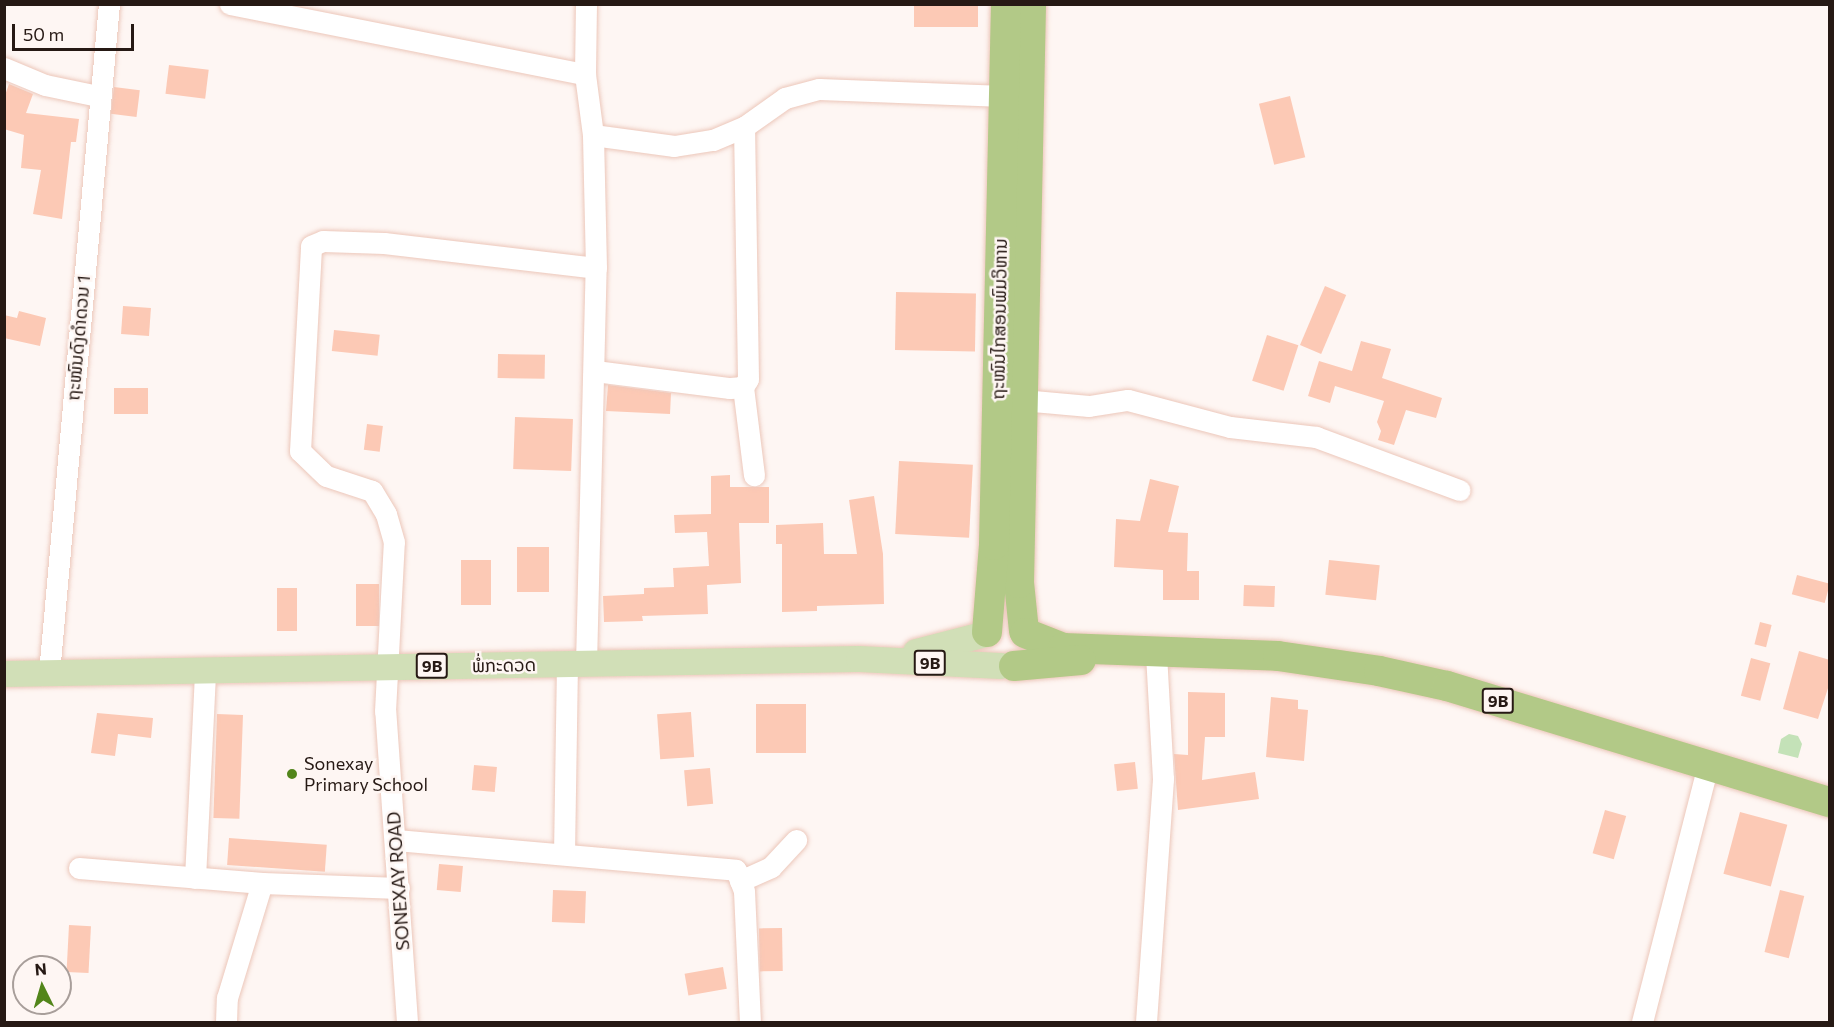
<!DOCTYPE html>
<meta charset="utf-8">
<style>
body{margin:0}
#map{position:relative;width:1834px;height:1027px;overflow:hidden;background:#fef6f3;font-family:Commissioner,"Noto Sans Lao",sans-serif}
div>[style]{position:absolute}
.green>*{inset:0;background:#c4e2b8}
.building>*{inset:0;background:#fcc9b5;transform-origin:0 0}
.roads{filter:drop-shadow(0 0 2px #ecc7ba) drop-shadow(0 0 2px #ecc7ba)}
.minor>*{height:21px;margin:-10.5px;padding:0 10.5px;transform-origin:10.5px;border-radius:10.5px;background:#fff}
.major>*{height:26px;margin:-13px;padding:0 13px;transform-origin:13px;border-radius:13px;background:#d1dfb7}
.highway>*{height:30px;margin:-15px;padding:0 15px;transform-origin:15px;border-radius:15px;background:#b2c987}
.dots>*{width:16px;height:16px;translate:-50% -50%;box-sizing:border-box;border:3px solid #fef6f3;border-radius:50%}
span{translate:-50% -50%;white-space:nowrap;text-align:center;line-height:1.15;-webkit-text-stroke:5px #fef6f3;paint-order:stroke}
.shield-label span{padding:2px 4px;background:#fef6f3;border:2px solid;border-radius:4px;-webkit-text-stroke-width:0}
.shield-label{font-size:16px;color:#261914;font-weight:700}
.street-label{font-size:18px;color:#261914}
.poi-label{font-size:18px;color:#261914}
.left{translate:0 -50%;text-align:left}
.frame{position:absolute;inset:0;border:6px solid #261914;pointer-events:none}
.north{position:absolute;left:12px;top:955px;width:60px;height:60px;box-sizing:border-box;background:#fef6f3;border:2px solid #a89e9a;border-radius:50%;rotate:355deg;font-size:16px;font-weight:700;line-height:24px;text-align:center;color:#261914}
.north::after{content:'';display:block;margin:auto;width:21px;height:27px;background:#52851a;clip-path:polygon(50% 0,100% 100%,50% 72%,0 100%)}
.scale{position:absolute;left:12px;top:24px;width:122px;height:27px;box-sizing:border-box;border:3px solid #261914;border-top:0;padding-left:8px;font-size:18px;line-height:21px;white-space:nowrap;color:#261914;-webkit-text-stroke:4px #fef6f3;paint-order:stroke}
</style>
<div id="map">
<div class="green">
<div style="clip-path:polygon(1789px 734px,1798px 736px,1802px 744px,1798px 758px,1778px 753px,1781px 739px)"></div>
</div>
<div class="building">
<div style="left:914px;top:4px;width:64px;height:23px"></div>
<div style="left:169px;top:65px;width:40px;height:29px;rotate:7deg"></div>
<div style="clip-path:polygon(9px 84px,33px 94px,26px 113px,79px 119px,76px 142px,71px 142px,62px 219px,33px 214px,41px 170px,21px 168px,24px 135px,4px 129px,4px 98px)"></div>
<div style="left:114px;top:87px;width:26px;height:27px;rotate:7deg"></div>
<div style="left:1290px;top:96px;width:63px;height:32px;rotate:76deg"></div>
<div style="left:1325px;top:286px;width:23px;height:64px;rotate:23deg"></div>
<div style="left:896px;top:292px;width:80px;height:58px;rotate:1deg"></div>
<div style="left:123px;top:306px;width:28px;height:28px;rotate:4deg"></div>
<div style="clip-path:polygon(19px 311px,46px 318px,40px 346px,4px 338px,4px 315px,17px 318px)"></div>
<div style="left:334px;top:330px;width:46px;height:21px;rotate:6deg"></div>
<div style="left:1267px;top:335px;width:33px;height:48px;rotate:18deg"></div>
<div style="clip-path:polygon(1361px 341px,1391px 349px,1382px 378px,1442px 398px,1436px 418px,1406px 410px,1394px 445px,1378px 440px,1381px 431px,1377px 422px,1384px 401px,1335px 386px,1330px 403px,1308px 396px,1319px 361px,1352px 371px)"></div>
<div style="left:498px;top:354px;width:47px;height:24px;rotate:1deg"></div>
<div style="clip-path:polygon(608px 385px,671px 393px,670px 414px,606px 411px)"></div>
<div style="left:114px;top:388px;width:34px;height:26px"></div>
<div style="left:515px;top:417px;width:58px;height:52px;rotate:2deg"></div>
<div style="left:367px;top:424px;width:16px;height:26px;rotate:7deg"></div>
<div style="left:899px;top:461px;width:74px;height:73px;rotate:3deg"></div>
<div style="clip-path:polygon(730px 475px,730px 487px,769px 487px,769px 523px,739px 523px,741px 583px,707px 585px,708px 614px,642px 616px,643px 621px,604px 622px,603px 596px,644px 594px,644px 588px,674px 587px,673px 568px,709px 566px,707px 532px,675px 533px,674px 515px,711px 514px,711px 476px)"></div>
<div style="clip-path:polygon(1150px 479px,1179px 486px,1168px 532px,1188px 533px,1187px 571px,1199px 571px,1199px 600px,1163px 600px,1163px 570px,1114px 567px,1116px 519px,1140px 521px)"></div>
<div style="clip-path:polygon(874px 496px,883px 554px,884px 604px,817px 606px,817px 611px,782px 612px,782px 544px,776px 544px,776px 525px,823px 523px,824px 554px,857px 554px,849px 500px)"></div>
<div style="left:517px;top:547px;width:32px;height:45px"></div>
<div style="left:461px;top:560px;width:30px;height:45px"></div>
<div style="left:1329px;top:560px;width:51px;height:35px;rotate:6deg"></div>
<div style="left:1797px;top:575px;width:34px;height:20px;rotate:15deg"></div>
<div style="left:356px;top:584px;width:23px;height:42px"></div>
<div style="left:1244px;top:585px;width:31px;height:21px;rotate:2deg"></div>
<div style="left:277px;top:588px;width:20px;height:43px"></div>
<div style="left:1760px;top:622px;width:12px;height:23px;rotate:14deg"></div>
<div style="clip-path:polygon(1799px 651px,1830px 660px,1830px 682px,1818px 719px,1783px 709px)"></div>
<div style="left:1751px;top:658px;width:20px;height:39px;rotate:15deg"></div>
<div style="clip-path:polygon(1188px 692px,1225px 693px,1225px 737px,1205px 737px,1202px 780px,1255px 772px,1259px 799px,1178px 810px,1174px 754px,1188px 755px)"></div>
<div style="clip-path:polygon(1271px 697px,1298px 700px,1298px 709px,1308px 710px,1304px 761px,1266px 757px)"></div>
<div style="left:756px;top:704px;width:50px;height:49px"></div>
<div style="left:691px;top:712px;width:45px;height:34px;rotate:86deg"></div>
<div style="clip-path:polygon(97px 713px,153px 718px,151px 738px,118px 734px,115px 756px,91px 753px)"></div>
<div style="left:217px;top:714px;width:26px;height:104px;rotate:2deg"></div>
<div style="left:1135px;top:762px;width:27px;height:21px;rotate:84deg"></div>
<div style="left:474px;top:765px;width:23px;height:25px;rotate:5deg"></div>
<div style="left:710px;top:768px;width:36px;height:26px;rotate:85deg"></div>
<div style="left:1605px;top:810px;width:22px;height:45px;rotate:16deg"></div>
<div style="left:1740px;top:812px;width:49px;height:64px;rotate:15deg"></div>
<div style="left:229px;top:838px;width:98px;height:27px;rotate:4deg"></div>
<div style="left:439px;top:864px;width:24px;height:26px;rotate:5deg"></div>
<div style="left:553px;top:890px;width:33px;height:32px;rotate:2deg"></div>
<div style="left:1780px;top:890px;width:25px;height:64px;rotate:14deg"></div>
<div style="left:69px;top:925px;width:22px;height:47px;rotate:3deg"></div>
<div style="left:782px;top:928px;width:43px;height:23px;rotate:89deg"></div>
<div style="left:723px;top:967px;width:22px;height:39px;rotate:80deg"></div>
</div>
<div class="roads">
<div class="minor">
<div style="left:230px;top:4px;width:362px;rotate:11.2deg"></div>
<div style="left:4px;top:68px;width:44px;rotate:22.5deg"></div>
<div style="left:45px;top:85px;width:54px;rotate:11.7deg"></div>
<div style="left:593px;top:135px;width:82px;rotate:7.7deg"></div>
<div style="left:674px;top:146px;width:39px;rotate:-9deg"></div>
<div style="left:713px;top:140px;width:34px;rotate:-23deg"></div>
<div style="left:744px;top:127px;width:50px;rotate:-35.3deg"></div>
<div style="left:785px;top:98px;width:35px;rotate:-15deg"></div>
<div style="left:819px;top:89px;width:185px;rotate:2.2deg"></div>
<div style="left:595px;top:371px;width:136px;rotate:7.2deg"></div>
<div style="left:730px;top:388px;width:13px;rotate:-4deg"></div>
<div style="left:743px;top:387px;width:9px;rotate:-58deg"></div>
<div style="left:748px;top:379px;width:252px;rotate:-90.9deg"></div>
<div style="left:743px;top:387px;width:89px;rotate:82.9deg"></div>
<div style="left:1022px;top:400px;width:67px;rotate:5.1deg"></div>
<div style="left:1089px;top:406px;width:39px;rotate:-9deg"></div>
<div style="left:1128px;top:400px;width:106px;rotate:14.8deg"></div>
<div style="left:1230px;top:427px;width:87px;rotate:6.6deg"></div>
<div style="left:1316px;top:437px;width:153px;rotate:20.3deg"></div>
<div style="left:586px;top:664px;width:396px;rotate:-88.6deg"></div>
<div style="left:596px;top:268px;width:133px;rotate:-91.3deg"></div>
<div style="left:593px;top:135px;width:62px;rotate:-97.5deg"></div>
<div style="left:585px;top:74px;width:70px;rotate:-89.2deg"></div>
<div style="left:49px;top:673px;width:672px;rotate:-84.88deg"></div>
<div style="left:396px;top:840px;width:341px;rotate:5deg"></div>
<div style="left:736px;top:870px;width:22px;rotate:69deg"></div>
<div style="left:744px;top:891px;width:131px;rotate:87.4deg"></div>
<div style="left:564px;top:854px;width:190px;rotate:-89.1deg"></div>
<div style="left:79px;top:868px;width:184px;rotate:4.7deg"></div>
<div style="left:262px;top:883px;width:137px;rotate:2.1deg"></div>
<div style="left:195px;top:878px;width:208px;rotate:-87.2deg"></div>
<div style="left:740px;top:881px;width:34px;rotate:-24deg"></div>
<div style="left:771px;top:867px;width:37px;rotate:-47deg"></div>
<div style="left:226px;top:1022px;width:24px;rotate:-88deg"></div>
<div style="left:227px;top:998px;width:120px;rotate:-73.1deg"></div>
<div style="left:407px;top:1022px;width:312px;rotate:-94deg"></div>
<div style="left:385px;top:711px;width:169px;rotate:-87deg"></div>
<div style="left:394px;top:542px;width:29px;rotate:-106deg"></div>
<div style="left:386px;top:514px;width:27px;rotate:-121deg"></div>
<div style="left:372px;top:491px;width:48px;rotate:-161.9deg"></div>
<div style="left:326px;top:476px;width:36px;rotate:-136deg"></div>
<div style="left:300px;top:451px;width:205px;rotate:-86.9deg"></div>
<div style="left:311px;top:246px;width:13px;rotate:-23deg"></div>
<div style="left:323px;top:241px;width:61px;rotate:1.9deg"></div>
<div style="left:384px;top:243px;width:213px;rotate:6.7deg"></div>
<div style="left:1146px;top:1022px;width:244px;rotate:-86deg"></div>
<div style="left:1163px;top:779px;width:125px;rotate:-93.2deg"></div>
<div style="left:1642px;top:1022px;width:265px;rotate:-75.6deg"></div>
</div>
<div class="major">
<div style="left:916px;top:652px;width:72px;rotate:-14.4deg"></div>
<div style="left:4px;top:674px;width:855px;rotate:-1.01deg"></div>
<div style="left:859px;top:659px;width:142px;rotate:2.8deg"></div>
</div>
<div class="highway">
<div style="left:1024px;top:631px;width:48px;rotate:-95.9deg"></div>
<div style="left:1019px;top:583px;width:579px;rotate:-88.81deg"></div>
<div style="left:987px;top:632px;width:87px;rotate:-85.4deg"></div>
<div style="left:994px;top:545px;width:541px;rotate:-88.73deg"></div>
<div style="left:1025px;top:633px;width:41px;rotate:21.5deg"></div>
<div style="left:1063px;top:648px;width:215px;rotate:2.1deg"></div>
<div style="left:1278px;top:656px;width:102px;rotate:8.4deg"></div>
<div style="left:1379px;top:671px;width:70px;rotate:12.4deg"></div>
<div style="left:1447px;top:686px;width:400px;rotate:16.9deg"></div>
<div style="left:1014px;top:666px;width:67px;rotate:-5.1deg"></div>
</div>
</div>
<div class="dots">
<div style="left:292px;top:774px;background:#52851a"></div>
</div>
<div class="shield-label">
<span style="left:930px;top:663px">9B</span>
<span style="left:432px;top:666px">9B</span>
<span style="left:1498px;top:701px">9B</span>
</div>
<div class="street-label">
<span style="left:999px;top:319px;rotate:-89deg">ຖະໜົນໄກສອນພົມວິຫານ</span>
<span style="left:78px;top:338px;rotate:-85deg">ຖະໜົນດົງດຳດວນ 1</span>
<span style="left:504px;top:665px;rotate:-1deg">ພໍ່ກະດວດ</span>
<span style="left:398px;top:881px;rotate:-94deg">SONEXAY ROAD</span>
</div>
<div class="poi-label">
<span class="left" style="left:304px;top:774px">Sonexay<br>Primary School</span>
</div>
<div class="frame"></div>
<div class="north">N</div>
<div class="scale">50 m</div>
</div>
